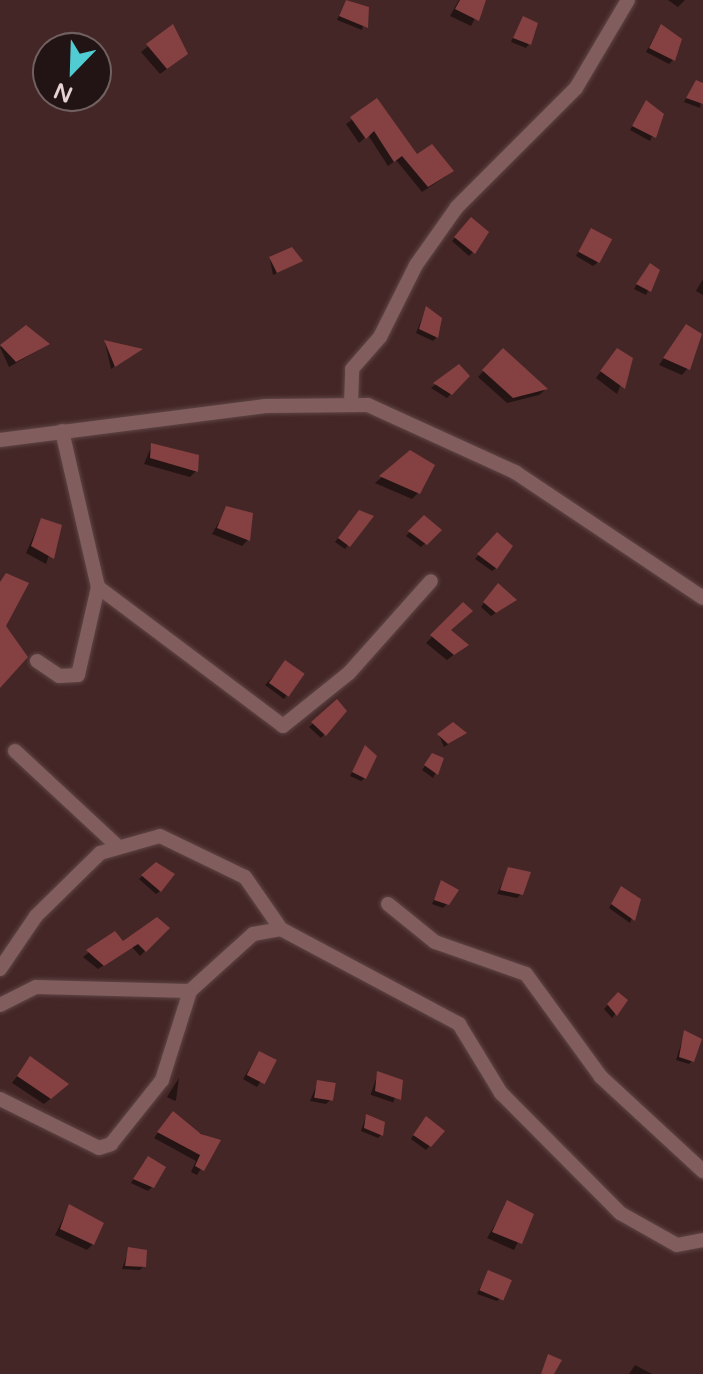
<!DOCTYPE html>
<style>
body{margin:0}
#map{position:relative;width:703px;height:1374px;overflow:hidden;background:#442626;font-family:"Varela Round",sans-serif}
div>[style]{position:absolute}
.shadow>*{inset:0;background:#0007;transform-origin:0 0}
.building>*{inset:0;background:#854042;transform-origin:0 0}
.roads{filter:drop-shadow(0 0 2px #5f4546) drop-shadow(0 0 2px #5f4546)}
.minor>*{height:14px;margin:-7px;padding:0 7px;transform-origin:7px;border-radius:7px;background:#815e5d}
span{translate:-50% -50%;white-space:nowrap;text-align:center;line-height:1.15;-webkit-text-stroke:6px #221414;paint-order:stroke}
.north{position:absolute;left:32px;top:32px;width:80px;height:80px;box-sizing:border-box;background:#221414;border:2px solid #716060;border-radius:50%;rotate:203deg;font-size:22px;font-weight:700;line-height:32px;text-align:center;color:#e7d2d2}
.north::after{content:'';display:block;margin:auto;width:28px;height:36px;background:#51ccd2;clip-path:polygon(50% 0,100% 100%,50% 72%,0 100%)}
</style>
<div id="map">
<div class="shadow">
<div style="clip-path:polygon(346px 0,367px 8px,362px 30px,337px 20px)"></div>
<div style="clip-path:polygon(459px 0,484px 0,471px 26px,450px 16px)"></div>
<div style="clip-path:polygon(668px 0,685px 0,678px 7px)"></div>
<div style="clip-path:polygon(523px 19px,529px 44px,526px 48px,511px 42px)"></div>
<div style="clip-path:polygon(172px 27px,179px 60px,160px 74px,141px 52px)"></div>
<div style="clip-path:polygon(658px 30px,673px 60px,669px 64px,646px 52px)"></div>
<div style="clip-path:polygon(703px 85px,700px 108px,684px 102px,693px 86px)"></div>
<div style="clip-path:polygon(377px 101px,417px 156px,452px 171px,446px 176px,422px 192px,396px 160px,388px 166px,368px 135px,359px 143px,346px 124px)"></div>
<div style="clip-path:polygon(646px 103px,661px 115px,650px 141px,630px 130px)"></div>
<div style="clip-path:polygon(471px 220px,473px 252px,469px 256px,452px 241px)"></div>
<div style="clip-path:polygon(591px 230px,597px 263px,593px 266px,576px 256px)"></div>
<div style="clip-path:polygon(270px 259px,300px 261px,273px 275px)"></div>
<div style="clip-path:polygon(646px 269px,657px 271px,646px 295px,634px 289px)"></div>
<div style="clip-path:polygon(703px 279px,703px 295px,696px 291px)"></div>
<div style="clip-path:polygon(426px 309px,437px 337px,433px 341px,416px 333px)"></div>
<div style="clip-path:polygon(686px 326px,688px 368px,682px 375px,659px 365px)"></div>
<div style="clip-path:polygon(26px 327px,47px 345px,9px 367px,0 347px)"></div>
<div style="clip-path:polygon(105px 342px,139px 350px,111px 369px)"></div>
<div style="clip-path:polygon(503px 351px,545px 390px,539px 395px,507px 403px,478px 377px)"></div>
<div style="clip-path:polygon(611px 357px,631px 359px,617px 394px,596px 378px)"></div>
<div style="clip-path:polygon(459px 367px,467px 376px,447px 398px,431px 388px)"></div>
<div style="clip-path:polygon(152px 445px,196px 471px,190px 477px,144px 464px)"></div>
<div style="clip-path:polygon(410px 453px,419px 492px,412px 499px,375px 483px)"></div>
<div style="clip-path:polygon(227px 508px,248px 540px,242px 546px,212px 534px)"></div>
<div style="clip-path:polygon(356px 517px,348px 545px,345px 549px,335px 542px)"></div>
<div style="clip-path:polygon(424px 517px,439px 530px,421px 547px,406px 536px)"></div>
<div style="clip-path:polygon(41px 520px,59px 527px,46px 564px,26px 553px)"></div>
<div style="clip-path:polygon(497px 535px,496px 568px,492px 571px,475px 559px)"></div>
<div style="clip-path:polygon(494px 589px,511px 603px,491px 616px,481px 607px)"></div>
<div style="clip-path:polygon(463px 605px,448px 630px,460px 650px,447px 660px,426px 643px)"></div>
<div style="clip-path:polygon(286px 663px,287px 695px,284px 699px,265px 685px)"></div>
<div style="clip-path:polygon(336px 702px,345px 711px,321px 738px,309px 727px)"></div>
<div style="clip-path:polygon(439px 735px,461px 736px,444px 747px)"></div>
<div style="clip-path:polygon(365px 748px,365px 778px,361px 781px,350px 776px)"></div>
<div style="clip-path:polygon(429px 760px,442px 760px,433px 778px,422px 770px)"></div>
<div style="clip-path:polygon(156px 865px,160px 891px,156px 894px,139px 879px)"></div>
<div style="clip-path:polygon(509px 869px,521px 894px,517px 898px,497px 894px)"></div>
<div style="clip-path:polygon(442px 883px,447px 904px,443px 908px,432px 904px)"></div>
<div style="clip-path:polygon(618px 892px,639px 900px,630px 923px,609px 908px)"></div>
<div style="clip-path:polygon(167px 928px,140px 956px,132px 947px,98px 969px,83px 957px,114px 933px,122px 944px)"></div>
<div style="clip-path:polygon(618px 994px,626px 1000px,612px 1018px,604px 1009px)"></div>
<div style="clip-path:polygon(685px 1032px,692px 1061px,689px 1064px,676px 1060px)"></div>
<div style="clip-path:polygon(256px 1058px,274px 1061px,257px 1087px,243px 1079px)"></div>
<div style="clip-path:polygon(30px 1059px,61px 1090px,44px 1104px,12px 1083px)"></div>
<div style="left:378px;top:1073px;width:24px;height:23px;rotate:19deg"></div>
<div style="clip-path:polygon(179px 1078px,176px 1100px,175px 1101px,167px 1097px)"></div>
<div style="clip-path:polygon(318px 1082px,330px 1100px,326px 1104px,310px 1101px)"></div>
<div style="clip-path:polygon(366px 1116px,381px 1135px,378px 1138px,361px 1131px)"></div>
<div style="clip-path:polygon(168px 1119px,218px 1141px,197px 1175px,191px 1172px,196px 1161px,154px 1138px)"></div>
<div style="clip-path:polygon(422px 1122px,442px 1132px,426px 1150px,411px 1139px)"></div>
<div style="clip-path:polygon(144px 1162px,152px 1187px,148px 1191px,131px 1183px)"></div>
<div style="clip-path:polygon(508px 1203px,531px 1215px,514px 1250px,487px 1238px)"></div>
<div style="clip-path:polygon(69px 1207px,93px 1244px,87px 1250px,55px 1235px)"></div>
<div style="clip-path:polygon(129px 1249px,144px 1266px,140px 1270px,122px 1269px)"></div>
<div style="clip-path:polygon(488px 1272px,501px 1297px,497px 1301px,477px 1294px)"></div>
<div style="clip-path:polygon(635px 1365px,652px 1374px,629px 1374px)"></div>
</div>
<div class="building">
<div style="clip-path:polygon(346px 0,369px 7px,368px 28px,339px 16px)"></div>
<div style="clip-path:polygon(460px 0,486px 0,479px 21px,455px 9px)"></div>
<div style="clip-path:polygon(523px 16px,538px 23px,531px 45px,513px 38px)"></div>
<div style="clip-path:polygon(173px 24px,188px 54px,167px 69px,146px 44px)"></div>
<div style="clip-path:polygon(661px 24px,682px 39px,675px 61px,649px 48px)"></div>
<div style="clip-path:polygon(696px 80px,703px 83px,703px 104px,686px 98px)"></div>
<div style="clip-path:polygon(377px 98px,417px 154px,432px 144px,454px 171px,428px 187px,402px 156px,394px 162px,374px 131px,366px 139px,350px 117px)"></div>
<div style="clip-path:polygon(646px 100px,664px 114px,656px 138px,632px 126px)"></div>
<div style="clip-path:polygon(471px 217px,489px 232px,475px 254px,454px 237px)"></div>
<div style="left:591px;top:228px;width:24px;height:27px;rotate:28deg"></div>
<div style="clip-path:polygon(292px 247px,303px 261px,277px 273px,269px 257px)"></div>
<div style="clip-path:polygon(650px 263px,660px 270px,651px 292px,636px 284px)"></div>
<div style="clip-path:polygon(426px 306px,442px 318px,438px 338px,419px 329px)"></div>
<div style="clip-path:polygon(686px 324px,702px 334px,690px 370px,663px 358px)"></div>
<div style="clip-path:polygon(26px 325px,50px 344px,16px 362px,0 345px)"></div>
<div style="clip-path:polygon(104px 340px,143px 349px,115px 367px)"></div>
<div style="clip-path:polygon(503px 348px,548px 389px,513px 398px,482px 370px)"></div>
<div style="clip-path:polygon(617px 348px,633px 358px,625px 389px,600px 371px)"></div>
<div style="clip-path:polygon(459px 364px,470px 376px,452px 395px,433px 383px)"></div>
<div style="clip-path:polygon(151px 443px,199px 455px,198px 472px,150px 458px)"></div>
<div style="clip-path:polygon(410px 450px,435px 465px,420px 494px,379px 476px)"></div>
<div style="clip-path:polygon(226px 506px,253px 513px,250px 541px,217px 528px)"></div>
<div style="clip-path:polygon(359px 510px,374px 516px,350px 547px,338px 538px)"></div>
<div style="clip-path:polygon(424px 515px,442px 530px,427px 545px,408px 531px)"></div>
<div style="clip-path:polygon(41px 518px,62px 525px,54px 559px,31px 546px)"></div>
<div style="clip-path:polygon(497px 532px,513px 546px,497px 569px,477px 554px)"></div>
<div style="clip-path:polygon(6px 573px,29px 583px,6px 626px,28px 657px,0 688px,0 582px)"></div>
<div style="clip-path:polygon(498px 583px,517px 600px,496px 613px,483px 602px)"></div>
<div style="clip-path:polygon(463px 602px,473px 611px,451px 630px,469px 645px,454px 655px,430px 635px)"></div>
<div style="left:285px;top:660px;width:24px;height:28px;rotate:35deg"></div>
<div style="clip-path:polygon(337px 699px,347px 711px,326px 736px,311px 722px)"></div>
<div style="clip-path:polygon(453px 722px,467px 733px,448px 744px,437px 734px)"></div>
<div style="clip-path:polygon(365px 745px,377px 756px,366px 779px,352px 772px)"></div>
<div style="clip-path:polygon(432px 753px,444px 758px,438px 775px,424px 765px)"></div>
<div style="clip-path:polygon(156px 862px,175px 874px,161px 892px,141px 875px)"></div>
<div style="clip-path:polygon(508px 867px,531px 872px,523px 895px,500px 890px)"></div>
<div style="clip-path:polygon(441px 880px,459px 890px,449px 905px,434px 900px)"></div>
<div style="clip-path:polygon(621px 886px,641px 899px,635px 921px,611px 904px)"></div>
<div style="clip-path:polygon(157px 917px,170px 928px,146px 952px,138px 944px,104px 966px,86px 950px,115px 931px,123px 941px)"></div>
<div style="clip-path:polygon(618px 992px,628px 1000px,617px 1016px,607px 1004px)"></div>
<div style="clip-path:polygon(684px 1030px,702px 1039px,694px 1062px,679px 1057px)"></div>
<div style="left:259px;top:1051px;width:20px;height:27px;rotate:27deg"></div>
<div style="clip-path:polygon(30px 1056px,69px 1084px,51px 1099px,17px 1076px)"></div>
<div style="clip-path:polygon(377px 1071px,403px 1080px,401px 1100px,375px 1091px)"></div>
<div style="left:317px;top:1080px;width:19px;height:18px;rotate:9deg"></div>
<div style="clip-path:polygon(173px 1111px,201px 1134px,221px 1140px,204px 1171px,195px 1166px,200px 1155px,157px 1132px)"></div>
<div style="clip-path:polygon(366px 1114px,385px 1122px,383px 1136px,364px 1128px)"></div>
<div style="clip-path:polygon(426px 1116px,445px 1131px,431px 1147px,413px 1135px)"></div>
<div style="clip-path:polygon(148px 1156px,166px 1167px,154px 1188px,133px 1179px)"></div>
<div style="clip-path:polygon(507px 1200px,534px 1214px,522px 1244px,492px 1232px)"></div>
<div style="clip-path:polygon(69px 1204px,104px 1223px,94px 1245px,60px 1229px)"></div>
<div style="clip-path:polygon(128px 1247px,147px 1250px,146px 1267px,125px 1266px)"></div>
<div style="left:488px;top:1270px;width:26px;height:22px;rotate:23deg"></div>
<div style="clip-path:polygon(548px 1354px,562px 1360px,554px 1374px,541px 1374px)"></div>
</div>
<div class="roads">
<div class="minor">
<div style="left:351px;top:404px;width:35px;rotate:-88deg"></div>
<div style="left:352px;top:369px;width:43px;rotate:-48.8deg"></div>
<div style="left:380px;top:337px;width:80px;rotate:-63.4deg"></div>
<div style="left:416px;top:265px;width:71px;rotate:-54.7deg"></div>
<div style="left:457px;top:207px;width:168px;rotate:-45deg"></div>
<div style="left:576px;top:88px;width:102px;rotate:-59.4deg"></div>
<div style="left:0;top:440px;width:268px;rotate:-7.3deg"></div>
<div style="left:266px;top:406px;width:102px;rotate:-0.6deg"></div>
<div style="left:368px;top:405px;width:162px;rotate:24.5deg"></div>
<div style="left:515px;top:472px;width:226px;rotate:33.8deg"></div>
<div style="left:98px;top:587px;width:231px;rotate:36.9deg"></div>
<div style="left:283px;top:726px;width:85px;rotate:-38.8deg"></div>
<div style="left:349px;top:673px;width:123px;rotate:-48.3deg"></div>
<div style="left:37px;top:661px;width:27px;rotate:34deg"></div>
<div style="left:59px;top:676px;width:19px;rotate:-3deg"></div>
<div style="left:78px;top:675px;width:90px;rotate:-77.2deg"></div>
<div style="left:98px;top:587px;width:160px;rotate:-103deg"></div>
<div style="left:15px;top:751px;width:138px;rotate:42.9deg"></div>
<div style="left:388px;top:904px;width:60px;rotate:39deg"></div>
<div style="left:435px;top:942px;width:96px;rotate:19.4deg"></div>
<div style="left:526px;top:974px;width:127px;rotate:53.9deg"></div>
<div style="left:601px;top:1077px;width:139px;rotate:42.7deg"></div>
<div style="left:0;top:969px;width:64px;rotate:-55.8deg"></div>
<div style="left:36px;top:916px;width:90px;rotate:-44.5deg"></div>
<div style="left:100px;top:853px;width:62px;rotate:-15.8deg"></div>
<div style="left:160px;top:836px;width:94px;rotate:25.8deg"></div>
<div style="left:245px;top:877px;width:63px;rotate:55.3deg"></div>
<div style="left:0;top:1005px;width:40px;rotate:-26.6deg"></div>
<div style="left:36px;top:987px;width:154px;rotate:1.5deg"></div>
<div style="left:190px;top:991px;width:85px;rotate:-42.1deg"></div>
<div style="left:253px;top:934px;width:28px;rotate:-10deg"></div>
<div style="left:281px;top:929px;width:202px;rotate:28.1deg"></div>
<div style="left:459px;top:1024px;width:81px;rotate:58.7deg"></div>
<div style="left:501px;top:1093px;width:169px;rotate:45.2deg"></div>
<div style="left:620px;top:1213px;width:65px;rotate:29.3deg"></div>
<div style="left:677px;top:1245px;width:26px;rotate:-11deg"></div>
<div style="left:0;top:1099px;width:110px;rotate:26.3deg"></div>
<div style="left:99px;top:1148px;width:13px;rotate:-18deg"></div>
<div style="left:111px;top:1144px;width:82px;rotate:-51.4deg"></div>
<div style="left:162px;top:1080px;width:93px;rotate:-72.5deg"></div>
</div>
</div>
<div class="north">N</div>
</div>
